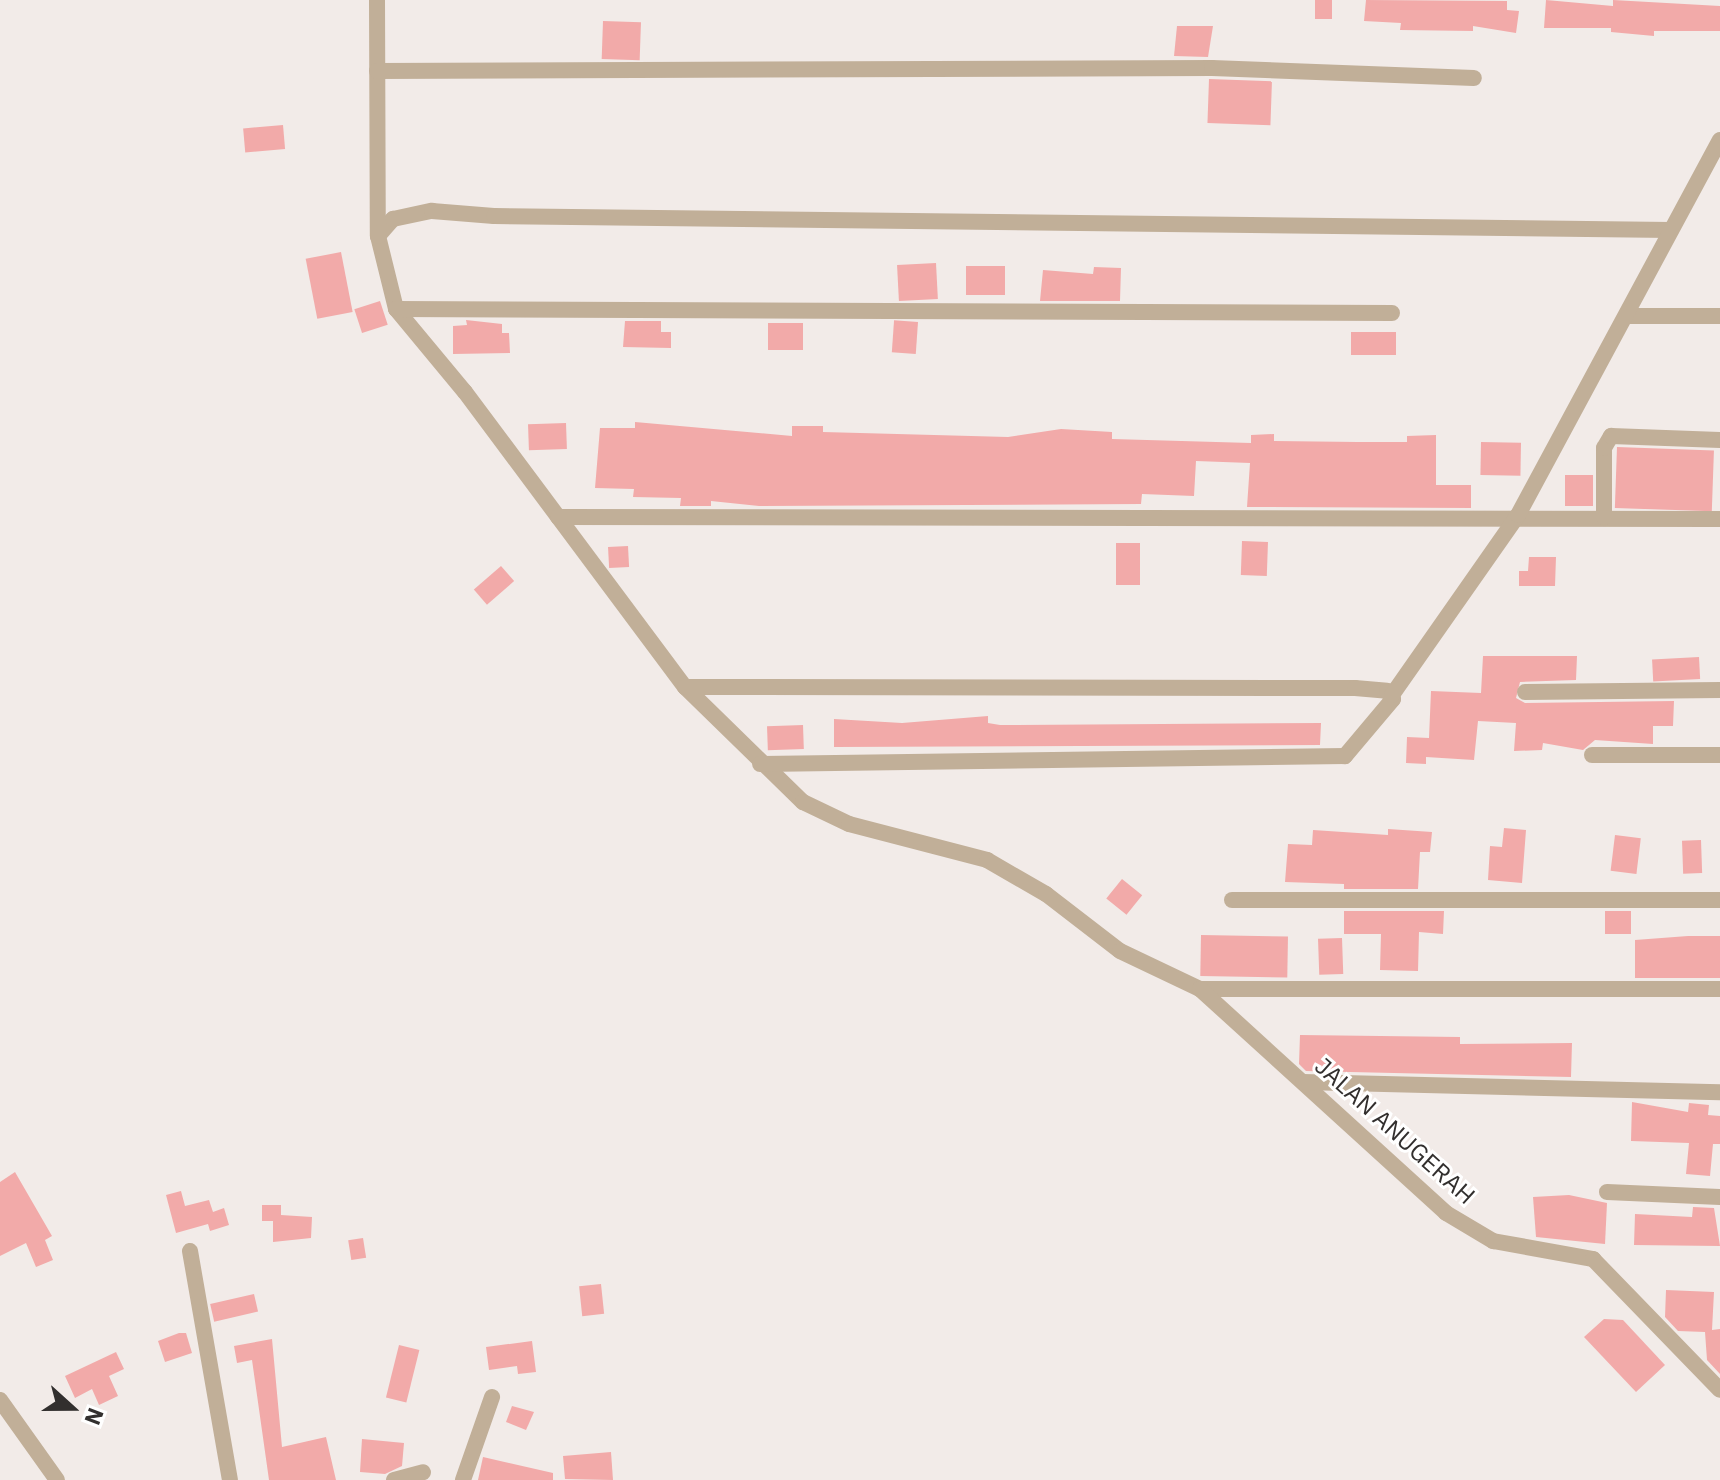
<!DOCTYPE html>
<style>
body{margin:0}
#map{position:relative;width:1720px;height:1480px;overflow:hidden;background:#f2ebe8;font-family:"IBM Plex Sans",sans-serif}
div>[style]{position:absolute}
.building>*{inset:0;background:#f2aaa9;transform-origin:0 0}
.minor>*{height:16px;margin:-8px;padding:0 8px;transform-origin:8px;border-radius:8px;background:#c1af98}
span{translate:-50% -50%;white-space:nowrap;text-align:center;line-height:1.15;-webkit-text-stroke:6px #fff;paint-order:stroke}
.street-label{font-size:24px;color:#322f2e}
.north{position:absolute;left:32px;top:1368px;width:80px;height:80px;-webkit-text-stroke:6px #fff;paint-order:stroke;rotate:111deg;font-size:22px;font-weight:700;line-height:32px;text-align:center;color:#322f2e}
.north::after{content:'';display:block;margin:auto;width:28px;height:36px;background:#322f2e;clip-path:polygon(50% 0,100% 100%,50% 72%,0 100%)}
</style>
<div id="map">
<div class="building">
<div style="left:1315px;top:0;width:17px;height:19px"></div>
<div style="clip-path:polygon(1366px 0,1507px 1px,1507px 10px,1519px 11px,1516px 33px,1473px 26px,1473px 31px,1400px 30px,1401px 23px,1364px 21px)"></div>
<div style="clip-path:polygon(1546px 0,1613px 6px,1613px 0,1720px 6px,1720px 31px,1654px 31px,1654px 36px,1611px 32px,1611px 28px,1544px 28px)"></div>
<div style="left:603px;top:21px;width:38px;height:38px;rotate:2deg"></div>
<div style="clip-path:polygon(1177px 26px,1213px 26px,1208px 57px,1174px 56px)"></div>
<div style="left:1209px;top:79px;width:63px;height:44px;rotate:2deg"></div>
<div style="left:283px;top:125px;width:24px;height:40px;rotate:85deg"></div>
<div style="left:341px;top:252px;width:61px;height:36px;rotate:79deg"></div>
<div style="left:936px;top:263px;width:36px;height:39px;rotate:87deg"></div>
<div style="left:966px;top:266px;width:39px;height:29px"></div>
<div style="clip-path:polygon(1094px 267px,1121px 268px,1120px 301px,1040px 301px,1043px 270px,1093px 274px)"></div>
<div style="left:380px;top:301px;width:25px;height:27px;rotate:72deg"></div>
<div style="clip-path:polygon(466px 320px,502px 324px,502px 333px,509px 333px,510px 353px,453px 354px,453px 326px,467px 325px)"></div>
<div style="clip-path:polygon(625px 321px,661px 321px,661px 332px,671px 332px,671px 348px,623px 347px)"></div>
<div style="left:918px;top:322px;width:32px;height:24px;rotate:94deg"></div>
<div style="left:768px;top:323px;width:35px;height:27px"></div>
<div style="left:1351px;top:332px;width:45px;height:23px"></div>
<div style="clip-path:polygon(635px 422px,792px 436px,792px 426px,823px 426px,823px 432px,1008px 437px,1061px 429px,1112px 432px,1112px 439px,1251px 443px,1251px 435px,1274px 434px,1274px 441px,1358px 442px,1407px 442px,1407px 436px,1436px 435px,1436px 485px,1471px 485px,1471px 508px,1247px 507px,1250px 463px,1196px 461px,1194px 496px,1142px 494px,1141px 504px,759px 506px,711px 501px,711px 506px,680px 506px,681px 498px,633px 497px,634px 489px,595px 488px,600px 428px,635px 428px)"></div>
<div style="left:566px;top:423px;width:26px;height:38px;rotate:88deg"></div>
<div style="left:1481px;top:442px;width:40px;height:33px;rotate:1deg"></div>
<div style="left:1617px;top:447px;width:97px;height:61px;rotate:2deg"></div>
<div style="left:1593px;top:475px;width:31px;height:28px;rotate:90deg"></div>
<div style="left:1242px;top:541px;width:26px;height:34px;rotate:2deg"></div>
<div style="left:1116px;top:543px;width:24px;height:42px"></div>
<div style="left:628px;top:546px;width:21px;height:20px;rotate:87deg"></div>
<div style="clip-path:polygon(1529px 557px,1556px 557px,1555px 586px,1519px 586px,1519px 571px,1528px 571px)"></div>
<div style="left:501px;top:566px;width:20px;height:36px;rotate:49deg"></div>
<div style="clip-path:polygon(1483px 656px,1577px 656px,1576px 680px,1520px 682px,1516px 698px,1525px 703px,1674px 701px,1673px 726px,1653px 726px,1653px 744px,1595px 740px,1583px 750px,1543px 743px,1542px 750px,1514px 751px,1516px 723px,1478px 721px,1474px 760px,1426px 757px,1426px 764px,1406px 763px,1407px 737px,1429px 738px,1431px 691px,1481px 693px)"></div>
<div style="left:1699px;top:657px;width:22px;height:47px;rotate:87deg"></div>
<div style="clip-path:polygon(988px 716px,988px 723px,1000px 725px,1321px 723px,1320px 745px,834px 747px,834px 719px,902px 723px)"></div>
<div style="left:803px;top:725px;width:24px;height:36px;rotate:88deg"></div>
<div style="clip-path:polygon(1504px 828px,1526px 830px,1522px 883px,1488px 880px,1490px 846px,1502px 847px)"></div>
<div style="clip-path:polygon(1388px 829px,1432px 832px,1430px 852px,1420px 852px,1418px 889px,1344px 889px,1344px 884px,1285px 882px,1288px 844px,1312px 845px,1313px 830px,1388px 835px)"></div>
<div style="left:1615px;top:835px;width:26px;height:36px;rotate:7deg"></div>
<div style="left:1701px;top:840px;width:33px;height:19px;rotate:88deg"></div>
<div style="left:1122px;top:879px;width:26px;height:25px;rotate:39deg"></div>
<div style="clip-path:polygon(1344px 911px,1444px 911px,1443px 934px,1419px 932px,1418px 971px,1380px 970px,1381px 934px,1344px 934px)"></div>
<div style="left:1605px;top:911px;width:26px;height:23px"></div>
<div style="left:1201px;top:935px;width:87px;height:41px;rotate:1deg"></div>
<div style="clip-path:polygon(1688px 936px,1720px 936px,1720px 978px,1635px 978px,1635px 940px)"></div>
<div style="left:1342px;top:938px;width:36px;height:24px;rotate:88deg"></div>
<div style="clip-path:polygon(1300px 1035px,1460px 1037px,1460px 1044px,1572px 1043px,1571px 1077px,1306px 1071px,1299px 1064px)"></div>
<div style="clip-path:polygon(1632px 1102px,1688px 1112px,1689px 1103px,1709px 1105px,1708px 1115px,1720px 1116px,1720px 1144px,1713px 1144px,1710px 1176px,1686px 1174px,1689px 1143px,1631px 1141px)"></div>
<div style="clip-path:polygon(15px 1172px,52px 1236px,45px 1240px,53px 1260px,36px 1267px,26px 1243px,0 1256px,0 1182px)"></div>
<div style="clip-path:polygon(181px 1191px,185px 1206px,209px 1200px,213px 1212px,224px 1208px,229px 1225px,210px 1231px,208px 1224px,176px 1233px,166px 1195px)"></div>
<div style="clip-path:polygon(1569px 1195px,1607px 1203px,1605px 1244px,1536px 1237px,1533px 1197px)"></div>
<div style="clip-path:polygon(262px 1205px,281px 1205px,281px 1215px,312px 1217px,311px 1238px,273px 1242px,273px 1221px,262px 1221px)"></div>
<div style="clip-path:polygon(1693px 1207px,1714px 1208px,1720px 1246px,1634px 1245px,1635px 1214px,1692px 1217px)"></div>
<div style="left:363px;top:1238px;width:20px;height:15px;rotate:81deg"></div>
<div style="left:601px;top:1284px;width:30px;height:22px;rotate:84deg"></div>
<div style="clip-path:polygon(1666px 1290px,1714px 1292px,1712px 1330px,1720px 1329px,1720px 1374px,1707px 1360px,1705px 1332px,1678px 1331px,1665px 1317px)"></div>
<div style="left:254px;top:1294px;width:18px;height:45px;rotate:77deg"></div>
<div style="clip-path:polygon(1604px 1319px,1623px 1320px,1665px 1365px,1636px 1392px,1584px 1337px)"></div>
<div style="clip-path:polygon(179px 1333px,186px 1333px,192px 1353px,165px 1362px,158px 1341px)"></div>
<div style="clip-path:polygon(272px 1339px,282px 1447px,326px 1437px,336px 1480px,269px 1480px,252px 1360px,237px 1363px,234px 1346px)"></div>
<div style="clip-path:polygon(532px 1341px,536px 1372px,518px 1374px,517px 1366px,489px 1370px,486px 1347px)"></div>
<div style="left:399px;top:1345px;width:21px;height:54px;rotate:14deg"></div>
<div style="clip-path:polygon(116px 1352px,124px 1369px,109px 1376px,118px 1396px,99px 1405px,92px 1389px,75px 1398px,65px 1376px)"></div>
<div style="clip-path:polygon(512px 1406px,534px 1412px,526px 1430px,506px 1422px)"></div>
<div style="clip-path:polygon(362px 1439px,404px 1443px,402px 1466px,385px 1474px,360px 1472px)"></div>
<div style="clip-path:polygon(611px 1452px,613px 1480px,565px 1479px,563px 1456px)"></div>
<div style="clip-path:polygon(483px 1457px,553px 1473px,553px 1480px,478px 1480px)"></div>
</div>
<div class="minor">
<div style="left:377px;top:0;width:236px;rotate:89.8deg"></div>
<div style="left:378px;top:236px;width:75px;rotate:76.1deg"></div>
<div style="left:396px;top:309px;width:108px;rotate:50.3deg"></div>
<div style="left:465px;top:392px;width:368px;rotate:53.3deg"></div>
<div style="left:685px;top:687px;width:165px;rotate:44.3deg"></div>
<div style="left:803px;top:802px;width:51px;rotate:25.6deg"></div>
<div style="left:849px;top:824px;width:143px;rotate:14.6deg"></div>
<div style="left:987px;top:860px;width:68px;rotate:30deg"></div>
<div style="left:1046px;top:894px;width:93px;rotate:37.6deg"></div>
<div style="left:1120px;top:951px;width:89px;rotate:25.4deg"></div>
<div style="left:1200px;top:989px;width:520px"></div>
<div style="left:377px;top:71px;width:835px;rotate:-0.21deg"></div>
<div style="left:1212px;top:68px;width:262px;rotate:2.2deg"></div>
<div style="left:378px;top:236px;width:23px;rotate:-49deg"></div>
<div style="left:393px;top:219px;width:40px;rotate:-12deg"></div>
<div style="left:432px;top:211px;width:62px;rotate:4.6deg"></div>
<div style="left:494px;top:216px;width:1177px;rotate:0.68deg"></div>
<div style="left:396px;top:309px;width:996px;rotate:0.23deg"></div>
<div style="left:1629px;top:316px;width:91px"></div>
<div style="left:558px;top:517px;width:1162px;rotate:0.1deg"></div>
<div style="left:1604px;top:517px;width:69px;rotate:-90deg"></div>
<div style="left:1604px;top:448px;width:14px;rotate:-60deg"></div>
<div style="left:1611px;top:436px;width:109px;rotate:2.1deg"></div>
<div style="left:685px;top:687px;width:670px;rotate:0.09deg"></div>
<div style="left:1355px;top:688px;width:32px;rotate:5deg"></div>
<div style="left:1387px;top:691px;width:10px;rotate:53deg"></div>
<div style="left:1393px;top:699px;width:75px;rotate:130.1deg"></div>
<div style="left:1345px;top:756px;width:585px;rotate:179.22deg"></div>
<div style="left:1525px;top:692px;width:195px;rotate:-0.6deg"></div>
<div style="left:1392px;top:695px;width:220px;rotate:-55deg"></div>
<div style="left:1518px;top:515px;width:426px;rotate:-61.7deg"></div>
<div style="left:1592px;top:755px;width:128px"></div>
<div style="left:1232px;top:900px;width:488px"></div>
<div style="left:1200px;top:989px;width:333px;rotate:42.3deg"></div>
<div style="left:1446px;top:1213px;width:55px;rotate:30.8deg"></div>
<div style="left:1493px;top:1241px;width:102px;rotate:10.2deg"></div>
<div style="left:1593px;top:1259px;width:182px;rotate:45.9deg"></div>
<div style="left:1303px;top:1082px;width:417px;rotate:1.4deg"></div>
<div style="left:1607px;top:1192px;width:113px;rotate:2.5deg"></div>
<div style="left:190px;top:1251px;width:232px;rotate:80.1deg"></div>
<div style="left:0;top:1400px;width:98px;rotate:54.5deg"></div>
<div style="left:394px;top:1480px;width:30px;rotate:-15deg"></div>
<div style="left:463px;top:1480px;width:88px;rotate:-70.7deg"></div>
</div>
<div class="street-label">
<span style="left:1395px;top:1131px;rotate:42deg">JALAN ANUGERAH</span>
</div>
<div class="north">N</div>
</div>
